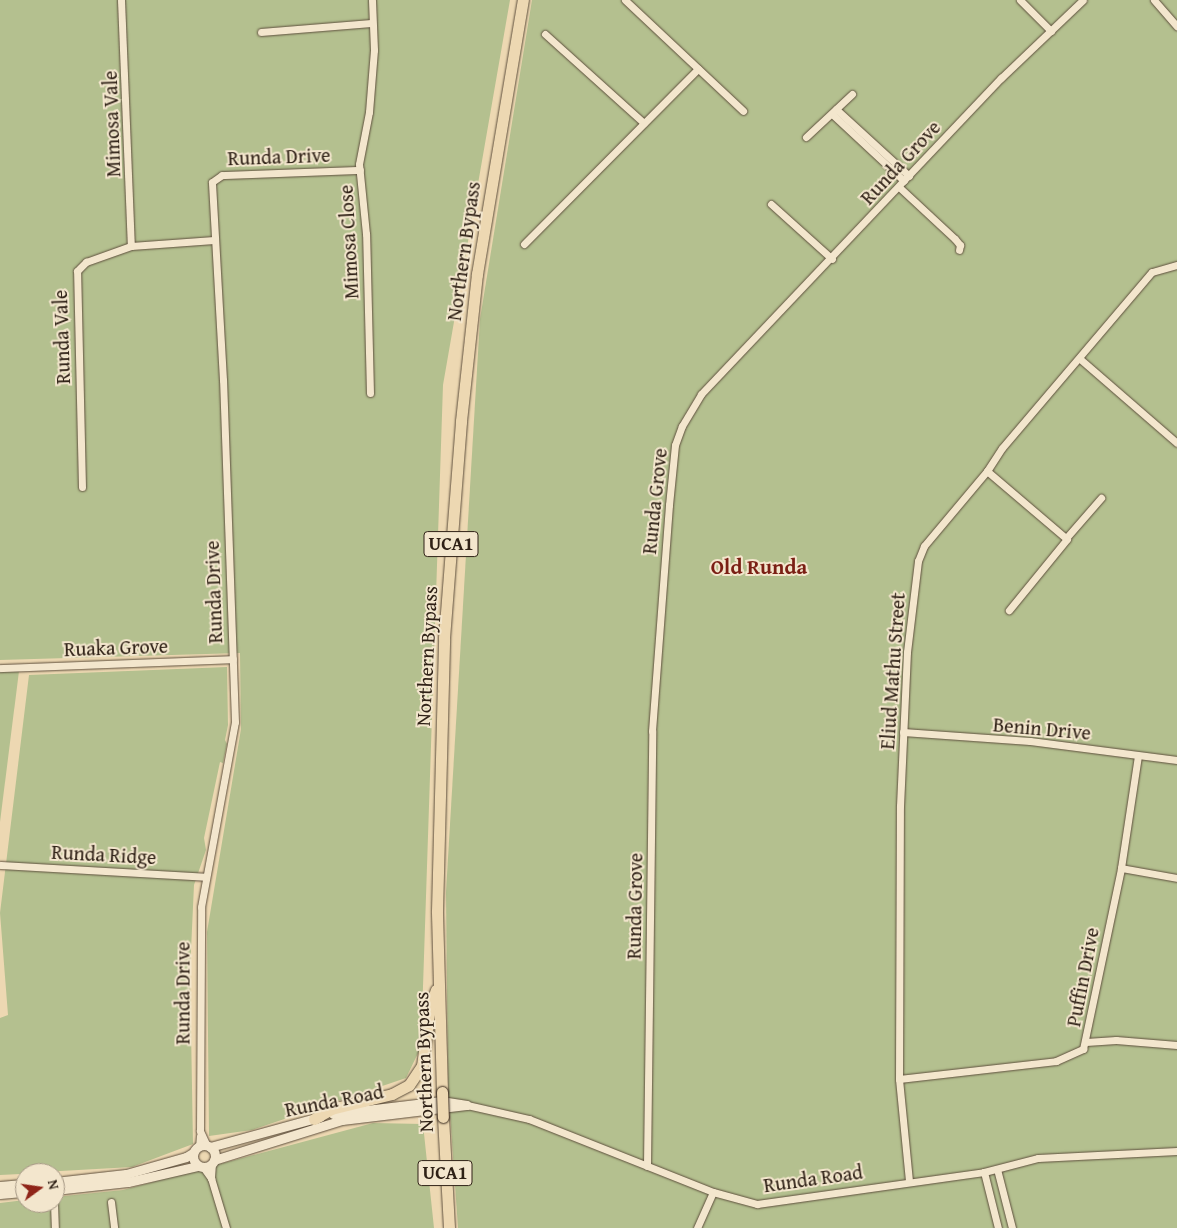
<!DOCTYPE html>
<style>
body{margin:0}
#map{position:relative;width:1177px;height:1228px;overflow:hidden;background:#edd8b2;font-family:"Gentium Book Plus",serif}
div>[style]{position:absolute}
.green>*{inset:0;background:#b4c08f}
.roads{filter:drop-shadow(0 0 1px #5e4f3d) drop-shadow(0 0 1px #5e4f3d)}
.minor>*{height:7px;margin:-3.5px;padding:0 3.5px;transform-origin:3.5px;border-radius:3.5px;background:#f3e6cd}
.tertiary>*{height:9px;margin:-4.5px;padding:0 4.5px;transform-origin:4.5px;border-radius:4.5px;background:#f3e6cd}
.tertiary>.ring{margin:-4.5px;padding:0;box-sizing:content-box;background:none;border:9px solid #f3e6cd;border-radius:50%}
.primary>*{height:11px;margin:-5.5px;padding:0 5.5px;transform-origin:5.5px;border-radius:5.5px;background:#edd8b2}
.bridges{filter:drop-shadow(0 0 1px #2f2116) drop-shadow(0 0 1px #2f2116)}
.primary-bridge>*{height:11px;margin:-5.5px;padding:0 5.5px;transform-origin:5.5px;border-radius:5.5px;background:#edd8b2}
span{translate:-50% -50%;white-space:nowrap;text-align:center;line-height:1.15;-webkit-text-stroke:4px #f3e6cd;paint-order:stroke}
.shield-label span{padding:1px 4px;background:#f3e6cd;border:1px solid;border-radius:4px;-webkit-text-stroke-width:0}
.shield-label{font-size:19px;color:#2f2116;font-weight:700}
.street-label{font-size:20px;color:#2f2116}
.neighbourhood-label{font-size:21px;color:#7a1f14;font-weight:700}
.north{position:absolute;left:15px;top:1163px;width:50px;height:50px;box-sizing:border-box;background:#f3e6cd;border:1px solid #a59784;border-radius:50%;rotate:76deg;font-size:14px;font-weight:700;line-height:20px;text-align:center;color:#2f2116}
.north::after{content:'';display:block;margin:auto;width:18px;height:22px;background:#8f2418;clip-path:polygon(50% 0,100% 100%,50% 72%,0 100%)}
</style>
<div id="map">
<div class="green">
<div style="clip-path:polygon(0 0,510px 0,443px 385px,421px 1047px,406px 1078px,252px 1130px,209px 1136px,207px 932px,241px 729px,240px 653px,0 660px)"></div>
<div style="clip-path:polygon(532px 0,1177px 0,1177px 1228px,458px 1228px,448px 1084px,446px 892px,480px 319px)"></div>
<div style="clip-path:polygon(227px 667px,228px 725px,225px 740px,227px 744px,223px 763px,220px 762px,204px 838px,206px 850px,194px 885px,190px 972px,193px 1144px,132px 1167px,25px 1173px,25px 1177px,20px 1174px,0 1175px,0 1018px,8px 1015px,0 913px,29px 675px)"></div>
<div style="clip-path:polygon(19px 671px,0 822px,0 672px)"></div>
<div style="clip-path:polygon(373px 1123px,423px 1124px,434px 1228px,0 1228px,0 1203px,25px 1200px,25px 1203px,55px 1203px,55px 1197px,123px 1190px)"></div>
</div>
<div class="roads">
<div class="minor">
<div style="left:121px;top:0;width:246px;rotate:87.7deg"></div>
<div style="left:625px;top:0;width:162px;rotate:43.2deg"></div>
<div style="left:1020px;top:0;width:44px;rotate:45deg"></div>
<div style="left:1154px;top:0;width:35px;rotate:49deg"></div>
<div style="left:261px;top:32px;width:110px;rotate:-4.7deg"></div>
<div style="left:545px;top:34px;width:133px;rotate:42deg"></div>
<div style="left:836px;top:109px;width:99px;rotate:42.5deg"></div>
<div style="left:832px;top:114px;width:98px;rotate:42.9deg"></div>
<div style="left:806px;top:137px;width:63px;rotate:-43.1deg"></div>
<div style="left:899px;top:187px;width:76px;rotate:42.9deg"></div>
<div style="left:955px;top:239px;width:8px;rotate:50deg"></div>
<div style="left:960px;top:245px;width:5px;rotate:101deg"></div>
<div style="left:771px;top:204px;width:82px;rotate:42deg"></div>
<div style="left:524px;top:244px;width:247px;rotate:-45.2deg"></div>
<div style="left:1080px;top:359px;width:128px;rotate:40.9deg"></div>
<div style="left:370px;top:393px;width:159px;rotate:-91.4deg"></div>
<div style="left:366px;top:234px;width:70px;rotate:-95.7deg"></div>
<div style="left:359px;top:164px;width:53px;rotate:-79.1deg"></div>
<div style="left:369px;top:112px;width:62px;rotate:-85.4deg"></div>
<div style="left:374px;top:50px;width:50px;rotate:-92.3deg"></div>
<div style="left:987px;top:471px;width:105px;rotate:40.4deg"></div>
<div style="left:1067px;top:539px;width:92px;rotate:129.2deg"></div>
<div style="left:82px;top:487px;width:216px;rotate:-91.3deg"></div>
<div style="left:77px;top:271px;width:13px;rotate:-45deg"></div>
<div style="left:86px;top:262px;width:48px;rotate:-19.6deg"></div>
<div style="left:131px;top:246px;width:83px;rotate:-4.1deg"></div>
<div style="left:1067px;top:537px;width:52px;rotate:-48.9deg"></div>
<div style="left:0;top:668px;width:233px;rotate:-2.2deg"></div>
<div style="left:903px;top:732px;width:127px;rotate:4.1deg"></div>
<div style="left:1030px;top:741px;width:148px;rotate:7.4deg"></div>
<div style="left:0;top:865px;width:206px;rotate:3.3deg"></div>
<div style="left:1121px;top:868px;width:57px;rotate:10.1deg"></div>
<div style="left:1086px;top:1042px;width:30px;rotate:-4deg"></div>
<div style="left:1116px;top:1040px;width:61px;rotate:4.7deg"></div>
<div style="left:899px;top:1079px;width:158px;rotate:-6.5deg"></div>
<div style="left:1056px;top:1061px;width:30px;rotate:-24deg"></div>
<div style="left:1083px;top:1049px;width:185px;rotate:-78.1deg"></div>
<div style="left:1121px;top:868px;width:113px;rotate:-81.4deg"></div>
<div style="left:467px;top:1105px;width:64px;rotate:12.7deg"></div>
<div style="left:529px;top:1119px;width:198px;rotate:21.6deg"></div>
<div style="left:713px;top:1192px;width:46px;rotate:15.3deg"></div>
<div style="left:757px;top:1204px;width:229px;rotate:-8deg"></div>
<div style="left:984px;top:1172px;width:56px;rotate:-14.5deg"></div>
<div style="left:1038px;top:1158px;width:139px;rotate:-2.9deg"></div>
<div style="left:207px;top:1146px;width:17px;rotate:-115deg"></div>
<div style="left:200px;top:1131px;width:224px;rotate:-89.7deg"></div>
<div style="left:201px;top:907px;width:188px;rotate:-79.6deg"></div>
<div style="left:235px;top:722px;width:342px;rotate:-92deg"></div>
<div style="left:223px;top:380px;width:198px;rotate:-93.2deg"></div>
<div style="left:212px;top:182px;width:12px;rotate:-35deg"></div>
<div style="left:222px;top:175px;width:138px;rotate:-2.1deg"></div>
<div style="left:199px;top:1147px;width:11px;rotate:-85deg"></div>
<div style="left:212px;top:1163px;width:15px;rotate:94deg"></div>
<div style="left:211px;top:1178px;width:52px;rotate:73.3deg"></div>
<div style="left:647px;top:1166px;width:435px;rotate:-89.3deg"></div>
<div style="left:652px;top:731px;width:227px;rotate:-85.7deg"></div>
<div style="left:669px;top:505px;width:60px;rotate:-84.3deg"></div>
<div style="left:675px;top:445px;width:20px;rotate:-70deg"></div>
<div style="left:682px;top:426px;width:37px;rotate:-59deg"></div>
<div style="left:701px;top:394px;width:436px;rotate:-46.5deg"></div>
<div style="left:1001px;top:78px;width:113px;rotate:-43.6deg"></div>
<div style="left:203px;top:1167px;width:14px;rotate:54deg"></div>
<div style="left:997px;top:1169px;width:61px;rotate:75.7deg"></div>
<div style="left:984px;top:1172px;width:58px;rotate:76deg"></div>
<div style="left:909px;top:1181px;width:102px;rotate:-95.6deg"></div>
<div style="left:899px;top:1079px;width:273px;rotate:-89.8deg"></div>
<div style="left:900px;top:806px;width:154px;rotate:-87.4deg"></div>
<div style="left:907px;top:652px;width:92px;rotate:-83.1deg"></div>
<div style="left:918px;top:561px;width:16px;rotate:-68deg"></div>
<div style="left:924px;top:546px;width:98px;rotate:-50deg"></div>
<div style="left:987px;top:471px;width:27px;rotate:-57deg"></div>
<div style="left:1002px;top:448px;width:231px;rotate:-49.6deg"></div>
<div style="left:1152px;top:272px;width:26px;rotate:-16deg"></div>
<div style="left:111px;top:1202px;width:26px;rotate:83deg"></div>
<div style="left:54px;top:1203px;width:25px;rotate:88deg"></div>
<div style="left:697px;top:1228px;width:39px;rotate:-66deg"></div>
</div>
<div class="tertiary">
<div style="left:333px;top:1114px;width:109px;rotate:-6.9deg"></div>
<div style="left:441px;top:1101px;width:26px;rotate:9deg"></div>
<div class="ring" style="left:193px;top:1145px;width:13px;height:13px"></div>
<div style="left:210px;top:1147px;width:114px;rotate:-15.3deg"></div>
<div style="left:214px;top:1160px;width:134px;rotate:-17.4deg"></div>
<div style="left:342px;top:1120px;width:125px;rotate:-6.9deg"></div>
<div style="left:55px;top:1182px;width:71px;rotate:-6.4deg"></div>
<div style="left:126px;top:1174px;width:62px;rotate:-15.8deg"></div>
<div style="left:186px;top:1157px;width:9px;rotate:-32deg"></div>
<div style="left:0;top:1186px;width:25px;rotate:-5deg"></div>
<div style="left:55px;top:1190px;width:73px;rotate:-6.3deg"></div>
<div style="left:128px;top:1182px;width:72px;rotate:-12.9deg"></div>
<div style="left:0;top:1194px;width:25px;rotate:-5deg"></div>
</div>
<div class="primary">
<div style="left:442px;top:1092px;width:181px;rotate:-91.6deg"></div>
<div style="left:437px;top:911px;width:273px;rotate:-88.5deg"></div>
<div style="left:444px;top:638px;width:218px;rotate:-85.5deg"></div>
<div style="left:461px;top:421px;width:148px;rotate:-83.8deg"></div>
<div style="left:477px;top:274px;width:278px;rotate:-80.5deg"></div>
<div style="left:443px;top:1117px;width:111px;rotate:86.9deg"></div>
<div style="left:314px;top:1119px;width:20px;rotate:-30deg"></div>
<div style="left:331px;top:1109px;width:63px;rotate:-13.8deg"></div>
<div style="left:392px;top:1094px;width:19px;rotate:-28deg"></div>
<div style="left:409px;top:1085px;width:23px;rotate:-56deg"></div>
<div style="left:422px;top:1066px;width:60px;rotate:-82.3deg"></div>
<div style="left:430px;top:1007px;width:18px;rotate:-71deg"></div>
</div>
</div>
<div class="bridges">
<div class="primary-bridge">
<div style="left:442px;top:1092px;width:25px;rotate:88deg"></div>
</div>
</div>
<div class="shield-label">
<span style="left:451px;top:544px">UCA1</span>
<span style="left:445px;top:1173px">UCA1</span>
</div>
<div class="street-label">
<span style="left:111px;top:124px;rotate:-92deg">Mimosa Vale</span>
<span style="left:279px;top:156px;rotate:-2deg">Runda Drive</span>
<span style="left:900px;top:162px;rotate:-47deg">Runda Grove</span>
<span style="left:348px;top:242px;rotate:-93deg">Mimosa Close</span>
<span style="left:463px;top:251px;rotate:-82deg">Northern Bypass</span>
<span style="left:61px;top:337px;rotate:-92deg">Runda Vale</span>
<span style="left:654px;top:501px;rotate:-84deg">Runda Grove</span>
<span style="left:213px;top:592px;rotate:-92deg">Runda Drive</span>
<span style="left:116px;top:647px;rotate:-2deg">Ruaka Grove</span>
<span style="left:426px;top:656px;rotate:-87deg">Northern Bypass</span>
<span style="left:892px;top:671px;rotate:-86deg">Eliud Mathu Street</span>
<span style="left:1042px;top:728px;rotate:5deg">Benin Drive</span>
<span style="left:104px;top:854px;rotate:3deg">Runda Ridge</span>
<span style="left:634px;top:906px;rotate:-89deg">Runda Grove</span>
<span style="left:1082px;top:977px;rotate:-79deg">Puffin Drive</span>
<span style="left:182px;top:993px;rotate:-90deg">Runda Drive</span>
<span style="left:423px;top:1062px;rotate:-92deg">Northern Bypass</span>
<span style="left:334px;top:1100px;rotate:-11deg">Runda Road</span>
<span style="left:813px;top:1178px;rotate:-8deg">Runda Road</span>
</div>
<div class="neighbourhood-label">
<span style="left:759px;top:567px">Old Runda</span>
</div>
<div class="north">N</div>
</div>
